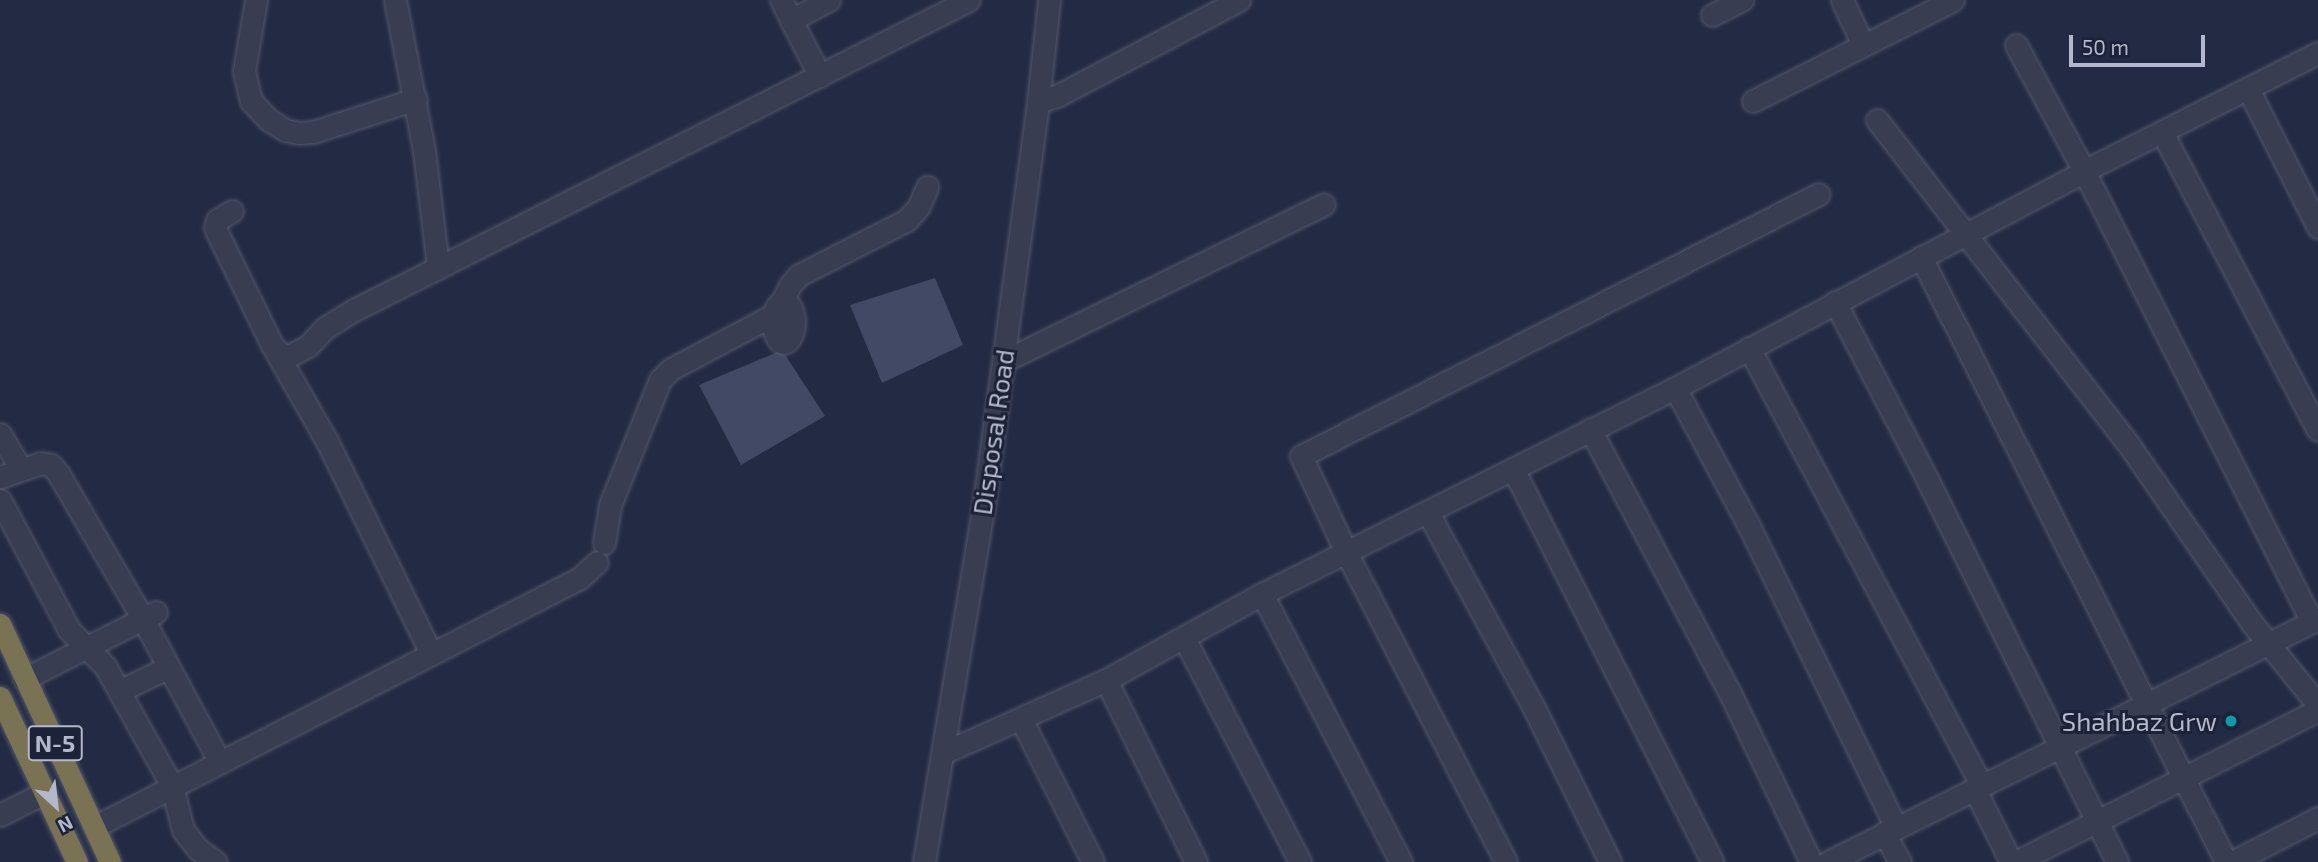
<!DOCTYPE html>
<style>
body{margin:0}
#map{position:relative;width:2318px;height:862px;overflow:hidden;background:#232a43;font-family:"Exo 2",sans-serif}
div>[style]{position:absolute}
.building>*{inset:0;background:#424965}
.roads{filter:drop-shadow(0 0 2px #52586c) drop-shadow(0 0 2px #52586c)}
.minor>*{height:21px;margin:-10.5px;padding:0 10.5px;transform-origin:10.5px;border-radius:10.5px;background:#383d52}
.minor>.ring{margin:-10.5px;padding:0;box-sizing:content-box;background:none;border:21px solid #383d52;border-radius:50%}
.highway>*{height:21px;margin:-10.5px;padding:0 10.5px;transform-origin:10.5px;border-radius:10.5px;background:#797354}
.dots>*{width:19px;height:19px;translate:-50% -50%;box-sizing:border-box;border:4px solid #1c2237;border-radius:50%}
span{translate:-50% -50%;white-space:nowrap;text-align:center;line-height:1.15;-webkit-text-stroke:6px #1c2237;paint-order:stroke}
.shield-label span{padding:2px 5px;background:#1c2237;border:2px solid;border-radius:5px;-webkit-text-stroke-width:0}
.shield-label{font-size:24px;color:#b4b8cc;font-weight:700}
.street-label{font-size:26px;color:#b4b8cc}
.poi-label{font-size:26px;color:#b4b8cc}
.right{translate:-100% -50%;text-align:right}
.north{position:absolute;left:21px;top:771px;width:70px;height:70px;-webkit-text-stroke:5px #1c2237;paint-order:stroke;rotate:153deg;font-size:19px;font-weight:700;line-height:28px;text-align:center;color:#b4b8cc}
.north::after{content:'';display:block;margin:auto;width:24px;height:32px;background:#b4b8cc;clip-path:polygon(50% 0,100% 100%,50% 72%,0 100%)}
.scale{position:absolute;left:2069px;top:35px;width:136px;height:32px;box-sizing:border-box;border:4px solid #b4b8cc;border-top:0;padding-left:9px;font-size:21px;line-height:24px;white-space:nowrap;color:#b4b8cc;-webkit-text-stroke:5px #1c2237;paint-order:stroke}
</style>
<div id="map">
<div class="building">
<div style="clip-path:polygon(935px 278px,963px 345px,882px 383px,850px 305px)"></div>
<div style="clip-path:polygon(782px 350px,825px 416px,741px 465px,699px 385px)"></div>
</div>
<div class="roads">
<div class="minor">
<div style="left:256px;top:0;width:72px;rotate:99.6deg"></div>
<div style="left:244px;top:71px;width:31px;rotate:77deg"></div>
<div style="left:251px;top:101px;width:26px;rotate:47deg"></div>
<div style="left:269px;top:120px;width:19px;rotate:32deg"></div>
<div style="left:285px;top:130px;width:14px;rotate:12deg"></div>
<div style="left:299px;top:133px;width:14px;rotate:-4deg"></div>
<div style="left:313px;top:132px;width:108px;rotate:-17.8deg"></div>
<div style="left:395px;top:0;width:153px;rotate:79.1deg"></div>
<div style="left:424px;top:150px;width:119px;rotate:83.2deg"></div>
<div style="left:781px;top:0;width:22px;rotate:63deg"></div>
<div style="left:1842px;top:0;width:50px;rotate:65deg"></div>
<div style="left:1712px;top:15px;width:34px;rotate:-27deg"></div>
<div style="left:2016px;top:45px;width:143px;rotate:61.6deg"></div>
<div style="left:2084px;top:171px;width:505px;rotate:63.18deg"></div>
<div style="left:820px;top:76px;width:63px;rotate:-117.4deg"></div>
<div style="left:791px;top:20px;width:43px;rotate:-27.8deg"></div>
<div style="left:2248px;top:89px;width:155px;rotate:63.1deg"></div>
<div style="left:1753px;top:101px;width:224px;rotate:-26.8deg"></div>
<div style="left:1038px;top:102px;width:20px;rotate:-18deg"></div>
<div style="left:1057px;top:96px;width:206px;rotate:-27.8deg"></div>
<div style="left:1877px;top:120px;width:411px;rotate:52.2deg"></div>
<div style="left:2129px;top:445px;width:215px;rotate:55.4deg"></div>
<div style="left:2251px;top:622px;width:107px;rotate:51.1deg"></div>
<div style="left:2162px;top:132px;width:336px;rotate:62.4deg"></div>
<div style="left:232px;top:211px;width:17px;rotate:149deg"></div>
<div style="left:217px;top:220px;width:8px;rotate:104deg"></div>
<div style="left:215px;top:228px;width:130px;rotate:64deg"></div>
<div style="left:272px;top:345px;width:11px;rotate:49deg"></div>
<div style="left:279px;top:353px;width:10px;rotate:17deg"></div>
<div style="left:289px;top:356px;width:21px;rotate:-28deg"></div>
<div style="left:308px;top:346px;width:25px;rotate:-47deg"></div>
<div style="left:325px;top:328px;width:36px;rotate:-32deg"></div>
<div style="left:356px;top:309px;width:686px;rotate:-26.75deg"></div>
<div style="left:1921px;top:257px;width:678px;rotate:63.25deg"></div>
<div style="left:783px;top:300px;width:17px;rotate:-65deg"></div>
<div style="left:790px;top:285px;width:13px;rotate:-48deg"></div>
<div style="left:799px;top:275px;width:121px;rotate:-27deg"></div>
<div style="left:907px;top:220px;width:18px;rotate:-49deg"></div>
<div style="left:919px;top:206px;width:21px;rotate:-67deg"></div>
<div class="ring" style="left:773px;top:301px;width:-1px;height:-1px"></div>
<div style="left:1835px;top:302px;width:202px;rotate:62.5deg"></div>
<div style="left:1928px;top:481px;width:425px;rotate:63.6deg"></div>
<div style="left:1749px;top:348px;width:494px;rotate:62deg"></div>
<div style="left:275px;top:350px;width:107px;rotate:60.3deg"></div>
<div style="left:328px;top:443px;width:234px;rotate:63.9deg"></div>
<div style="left:1004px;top:361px;width:356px;rotate:-26.1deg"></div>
<div style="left:1675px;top:388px;width:154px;rotate:61.8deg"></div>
<div style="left:1748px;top:524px;width:337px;rotate:64deg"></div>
<div style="left:1590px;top:429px;width:297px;rotate:62.1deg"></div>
<div style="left:1729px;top:691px;width:190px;rotate:64.4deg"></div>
<div style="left:0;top:434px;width:41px;rotate:59deg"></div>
<div style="left:1513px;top:469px;width:441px;rotate:63.1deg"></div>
<div style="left:0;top:477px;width:43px;rotate:-18.9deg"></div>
<div style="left:41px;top:463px;width:10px;rotate:11deg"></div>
<div style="left:51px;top:465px;width:11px;rotate:49deg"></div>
<div style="left:58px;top:473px;width:169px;rotate:59.8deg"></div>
<div style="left:143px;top:619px;width:161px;rotate:61.8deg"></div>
<div style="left:0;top:500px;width:147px;rotate:62deg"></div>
<div style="left:69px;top:630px;width:51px;rotate:45deg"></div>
<div style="left:105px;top:666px;width:137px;rotate:60.8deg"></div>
<div style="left:172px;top:786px;width:45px;rotate:76deg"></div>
<div style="left:183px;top:830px;width:24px;rotate:52deg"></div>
<div style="left:198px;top:849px;width:22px;rotate:36deg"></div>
<div style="left:1428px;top:513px;width:220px;rotate:61.5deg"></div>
<div style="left:1533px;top:706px;width:174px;rotate:63.7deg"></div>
<div style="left:604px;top:543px;width:38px;rotate:-81deg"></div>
<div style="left:610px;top:505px;width:135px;rotate:-68.2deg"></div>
<div style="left:660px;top:380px;width:16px;rotate:-45deg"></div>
<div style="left:671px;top:369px;width:115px;rotate:-27.9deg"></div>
<div style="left:1262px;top:594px;width:302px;rotate:62.6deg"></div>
<div style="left:1184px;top:638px;width:252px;rotate:62.6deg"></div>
<div style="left:24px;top:679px;width:148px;rotate:-26.9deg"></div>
<div style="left:1106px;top:680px;width:203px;rotate:63.7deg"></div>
<div style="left:119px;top:691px;width:55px;rotate:-25.6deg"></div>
<div style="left:1021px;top:719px;width:160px;rotate:63.3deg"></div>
<div style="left:943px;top:753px;width:179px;rotate:-24.1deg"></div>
<div style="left:1106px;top:680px;width:178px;rotate:-28.9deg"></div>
<div style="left:1262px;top:594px;width:462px;rotate:-26.5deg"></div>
<div style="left:1675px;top:388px;width:463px;rotate:-27.9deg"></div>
<div style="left:2084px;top:171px;width:262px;rotate:-26.8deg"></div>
<div style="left:1974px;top:788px;width:83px;rotate:63.4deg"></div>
<div style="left:0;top:815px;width:51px;rotate:-26.6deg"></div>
<div style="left:94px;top:827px;width:546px;rotate:-27.13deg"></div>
<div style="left:580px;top:578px;width:23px;rotate:-43deg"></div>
<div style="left:1884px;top:833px;width:33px;rotate:61deg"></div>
<div style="left:924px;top:862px;width:365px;rotate:-80.5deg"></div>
<div style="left:984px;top:502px;width:404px;rotate:-82.3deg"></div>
<div style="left:1038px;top:102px;width:103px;rotate:-83.8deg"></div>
<div style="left:1506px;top:862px;width:349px;rotate:-117.3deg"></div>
<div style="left:1346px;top:552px;width:106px;rotate:-115.1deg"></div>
<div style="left:1301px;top:456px;width:580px;rotate:-26.83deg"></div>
<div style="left:1828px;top:862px;width:547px;rotate:-26.38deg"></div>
<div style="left:2016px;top:862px;width:338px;rotate:-26.7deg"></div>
<div style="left:2232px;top:862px;width:97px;rotate:-27.1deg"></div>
</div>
<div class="highway">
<div style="left:0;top:624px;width:262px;rotate:65.2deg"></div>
<div style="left:0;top:697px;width:182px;rotate:65deg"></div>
</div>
</div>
<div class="dots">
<div style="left:2231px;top:721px;background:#0f9aa8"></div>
</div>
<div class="shield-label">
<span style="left:55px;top:743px">N-5</span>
</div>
<div class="street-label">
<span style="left:993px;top:432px;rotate:-82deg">Disposal Road</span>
</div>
<div class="poi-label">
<span class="right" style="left:2217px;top:721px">Shahbaz Grw</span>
</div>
<div class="north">N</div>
<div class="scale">50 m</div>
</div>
